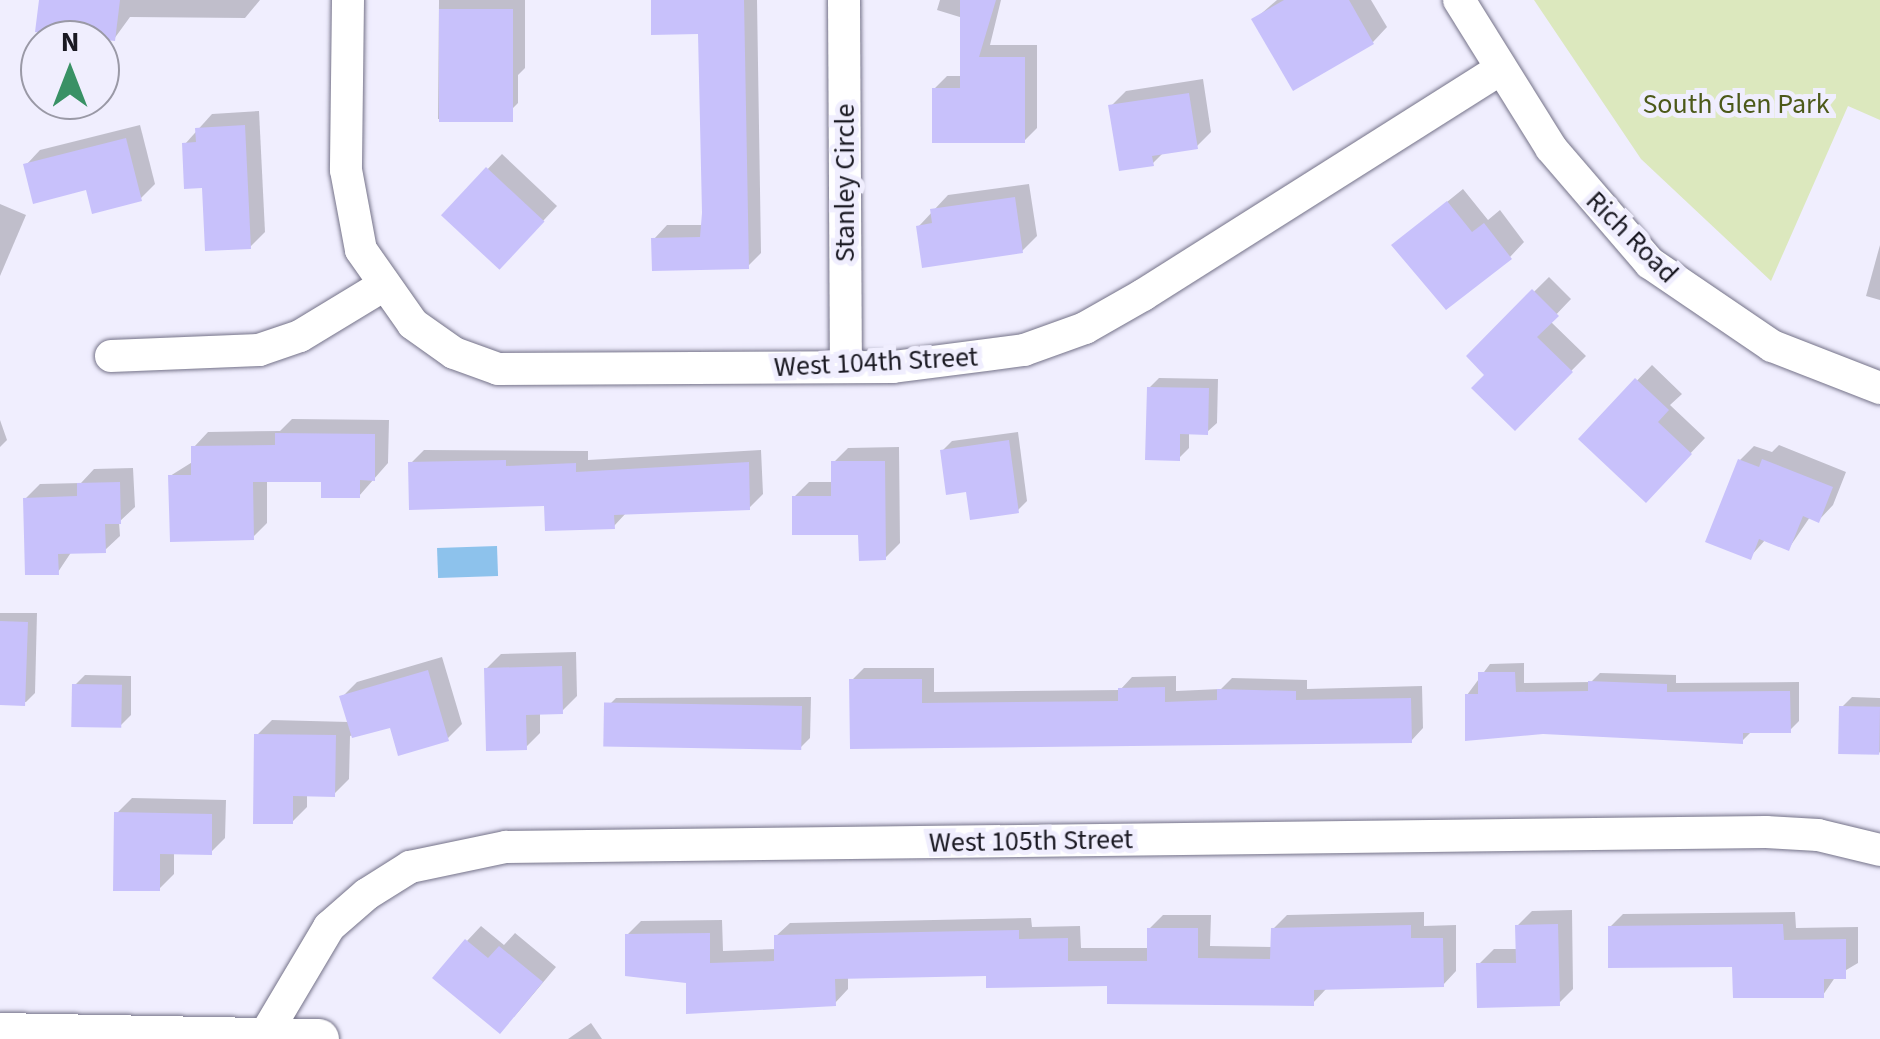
<!DOCTYPE html>
<style>
body{margin:0}
#map{position:relative;width:1880px;height:1039px;overflow:hidden;background:#f0eefe;font-family:"Source Sans 3",sans-serif}
div>[style]{position:absolute}
.green>*{inset:0;background:#dce8be}
.water>*{inset:0;background:#8dc2ec;transform-origin:0 0}
.shadow>*{inset:0;background:#0003}
.building>*{inset:0;background:#c8c1fb;transform-origin:0 0}
.roads{filter:drop-shadow(0 0 2px #747288) drop-shadow(0 0 2px #747288)}
.minor>*{height:32px;margin:-16px;padding:0 16px;transform-origin:16px;border-radius:16px;background:#fff}
.tertiary>*{height:40px;margin:-20px;padding:0 20px;transform-origin:20px;border-radius:20px;background:#fff}
span{translate:-50% -50%;white-space:nowrap;text-align:center;line-height:1.15;-webkit-text-stroke:10px #f0eefe;paint-order:stroke}
.park-label{font-size:28px;color:#4c5919}
.street-label{font-size:28px;color:#1a1922}
.north{position:absolute;left:20px;top:20px;width:100px;height:100px;box-sizing:border-box;background:#f0eefe;border:2px solid #9a99a6;border-radius:50%;rotate:0deg;font-size:28px;font-weight:700;line-height:40px;text-align:center;color:#1a1922}
.north::after{content:'';display:block;margin:auto;width:35px;height:45px;background:#399165;clip-path:polygon(50% 0,100% 100%,50% 72%,0 100%)}
</style>
<div id="map">
<div class="green">
<div style="clip-path:polygon(1534px 0,1880px 0,1880px 120px,1848px 106px,1771px 281px,1641px 159px)"></div>
</div>
<div class="water">
<div style="left:497px;top:546px;width:30px;height:60px;rotate:88deg"></div>
</div>
<div class="shadow">
<div style="clip-path:polygon(42px 0,260px 0,245px 18px,130px 17px,114px 39px)"></div>
<div style="clip-path:polygon(439px 0,525px 0,525px 68px,518px 75px,518px 103px,505px 116px,438px 119px)"></div>
<div style="clip-path:polygon(653px 0,757px 0,761px 253px,748px 266px,654px 239px,667px 225px,703px 225px,700px 31px)"></div>
<div style="clip-path:polygon(940px 0,1001px 0,990px 45px,1037px 45px,1037px 128px,1024px 141px,934px 89px,947px 76px,963px 76px,963px 18px,937px 10px)"></div>
<div style="clip-path:polygon(1277px 0,1371px 0,1387px 27px,1373px 42px,1254px 20px)"></div>
<div style="clip-path:polygon(1203px 79px,1211px 132px,1196px 147px,1164px 152px,1153px 163px,1111px 106px,1126px 91px)"></div>
<div style="clip-path:polygon(259px 111px,265px 232px,250px 247px,204px 185px,185px 144px,212px 114px)"></div>
<div style="clip-path:polygon(140px 125px,155px 184px,140px 199px,26px 165px,40px 150px)"></div>
<div style="clip-path:polygon(502px 154px,557px 206px,514px 252px,444px 215px)"></div>
<div style="clip-path:polygon(1029px 184px,1037px 236px,1022px 251px,919px 226px,948px 195px)"></div>
<div style="clip-path:polygon(1463px 189px,1488px 220px,1500px 210px,1524px 242px,1510px 257px,1394px 245px)"></div>
<div style="clip-path:polygon(0 204px,26px 215px,0 276px)"></div>
<div style="clip-path:polygon(1880px 245px,1880px 300px,1866px 296px)"></div>
<div style="clip-path:polygon(1549px 277px,1571px 299px,1550px 321px,1586px 356px,1515px 428px,1488px 375px,1469px 356px)"></div>
<div style="clip-path:polygon(1652px 365px,1682px 394px,1670px 405px,1705px 438px,1646px 500px,1581px 439px)"></div>
<div style="clip-path:polygon(1159px 378px,1218px 379px,1217px 423px,1207px 432px,1189px 432px,1189px 448px,1179px 458px,1149px 388px)"></div>
<div style="clip-path:polygon(292px 419px,389px 420px,388px 463px,359px 496px,324px 480px,267px 480px,267px 523px,252px 538px,170px 476px,194px 461px,194px 447px,208px 432px,280px 431px)"></div>
<div style="clip-path:polygon(0 420px,7px 440px,0 447px)"></div>
<div style="clip-path:polygon(1018px 432px,1027px 501px,1018px 510px,968px 490px,942px 451px,952px 441px)"></div>
<div style="clip-path:polygon(1779px 445px,1846px 472px,1833px 505px,1819px 520px,1810px 517px,1789px 548px,1766px 539px,1750px 557px,1740px 460px,1754px 446px,1772px 452px)"></div>
<div style="clip-path:polygon(899px 447px,900px 543px,885px 558px,861px 532px,794px 497px,809px 482px,834px 482px,834px 462px,848px 448px)"></div>
<div style="clip-path:polygon(424px 450px,588px 451px,588px 460px,761px 450px,763px 494px,749px 508px,627px 512px,614px 526px,411px 463px)"></div>
<div style="clip-path:polygon(133px 468px,135px 507px,119px 522px,120px 536px,105px 550px,72px 551px,58px 572px,25px 499px,40px 484px,81px 483px,94px 469px)"></div>
<div style="clip-path:polygon(0 613px,37px 613px,35px 693px,26px 702px,0 702px)"></div>
<div style="clip-path:polygon(576px 652px,577px 696px,562px 711px,540px 712px,540px 733px,525px 748px,486px 669px,501px 654px)"></div>
<div style="clip-path:polygon(442px 657px,462px 724px,447px 739px,392px 724px,350px 736px,349px 779px,334px 794px,307px 794px,307px 807px,292px 822px,257px 735px,272px 720px,349px 722px,342px 697px,357px 682px)"></div>
<div style="clip-path:polygon(1524px 663px,1524px 683px,1591px 682px,1600px 673px,1676px 675px,1676px 683px,1799px 682px,1799px 721px,1790px 730px,1753px 730px,1742px 741px,1467px 695px,1490px 664px)"></div>
<div style="clip-path:polygon(864px 668px,934px 668px,934px 692px,1120px 690px,1132px 677px,1176px 676px,1176px 691px,1221px 689px,1232px 678px,1307px 680px,1307px 689px,1422px 686px,1423px 728px,1411px 741px,852px 746px,852px 680px)"></div>
<div style="clip-path:polygon(85px 675px,131px 676px,131px 715px,121px 725px,75px 685px)"></div>
<div style="clip-path:polygon(811px 697px,810px 738px,800px 748px,606px 708px,616px 698px)"></div>
<div style="clip-path:polygon(1852px 697px,1880px 698px,1880px 753px,1842px 707px)"></div>
<div style="clip-path:polygon(132px 798px,226px 800px,225px 838px,211px 852px,174px 852px,174px 874px,159px 889px,117px 813px)"></div>
<div style="clip-path:polygon(1572px 910px,1573px 989px,1558px 1004px,1479px 964px,1494px 949px,1518px 949px,1517px 926px,1532px 911px)"></div>
<div style="clip-path:polygon(1424px 912px,1424px 926px,1456px 925px,1456px 971px,1443px 985px,1326px 989px,1313px 1003px,989px 974px,848px 976px,848px 989px,835px 1003px,688px 981px,627px 935px,641px 921px,722px 920px,723px 951px,777px 949px,776px 936px,790px 923px,1031px 918px,1032px 927px,1080px 926px,1081px 948px,1149px 948px,1149px 929px,1163px 915px,1211px 915px,1210px 946px,1273px 947px,1273px 929px,1287px 915px)"></div>
<div style="clip-path:polygon(1795px 912px,1796px 928px,1858px 927px,1858px 963px,1836px 976px,1823px 995px,1610px 927px,1623px 914px)"></div>
<div style="clip-path:polygon(481px 926px,504px 945px,515px 933px,556px 967px,514px 1017px,467px 941px)"></div>
<div style="clip-path:polygon(591px 1023px,602px 1039px,568px 1039px)"></div>
</div>
<div class="building">
<div style="clip-path:polygon(39px 0,120px 0,115px 41px,35px 32px)"></div>
<div style="clip-path:polygon(651px 0,744px 0,749px 269px,652px 271px,651px 238px,700px 237px,702px 213px,698px 34px,651px 35px)"></div>
<div style="clip-path:polygon(960px 0,996px 0,979px 57px,1025px 57px,1025px 143px,932px 143px,932px 88px,960px 88px)"></div>
<div style="clip-path:polygon(1284px 0,1349px 0,1374px 44px,1293px 91px,1251px 19px)"></div>
<div style="left:439px;top:9px;width:74px;height:113px"></div>
<div style="clip-path:polygon(1189px 93px,1198px 149px,1152px 156px,1154px 166px,1119px 171px,1108px 105px)"></div>
<div style="clip-path:polygon(245px 125px,251px 249px,205px 251px,202px 188px,184px 189px,182px 143px,196px 142px,195px 128px)"></div>
<div style="clip-path:polygon(126px 138px,142px 201px,92px 214px,86px 190px,33px 204px,23px 164px)"></div>
<div style="left:486px;top:167px;width:80px;height:66px;rotate:43deg"></div>
<div style="clip-path:polygon(1015px 197px,1023px 253px,922px 268px,916px 226px,932px 223px,930px 209px)"></div>
<div style="clip-path:polygon(1447px 201px,1472px 232px,1484px 223px,1512px 259px,1446px 310px,1391px 245px)"></div>
<div style="clip-path:polygon(1532px 289px,1559px 316px,1537px 337px,1573px 372px,1515px 431px,1471px 388px,1484px 375px,1466px 356px)"></div>
<div style="clip-path:polygon(1635px 378px,1669px 410px,1658px 422px,1692px 454px,1646px 503px,1578px 439px)"></div>
<div style="clip-path:polygon(1147px 387px,1209px 388px,1208px 435px,1180px 434px,1180px 461px,1145px 460px)"></div>
<div style="clip-path:polygon(275px 433px,375px 434px,375px 481px,360px 480px,360px 498px,321px 498px,321px 482px,253px 482px,254px 540px,170px 542px,168px 475px,191px 475px,191px 446px,275px 445px)"></div>
<div style="clip-path:polygon(1009px 440px,1019px 513px,970px 520px,966px 492px,946px 495px,940px 450px)"></div>
<div style="clip-path:polygon(1738px 459px,1759px 467px,1762px 459px,1833px 487px,1819px 523px,1803px 516px,1789px 551px,1759px 539px,1751px 560px,1705px 542px)"></div>
<div style="clip-path:polygon(506px 460px,506px 466px,576px 463px,576px 472px,749px 462px,750px 510px,614px 515px,615px 529px,545px 531px,544px 506px,409px 510px,408px 462px)"></div>
<div style="clip-path:polygon(831px 461px,885px 461px,886px 560px,859px 561px,858px 535px,792px 535px,792px 496px,831px 496px)"></div>
<div style="clip-path:polygon(120px 482px,121px 524px,105px 524px,106px 553px,58px 554px,59px 575px,25px 575px,23px 498px,77px 496px,77px 483px)"></div>
<div style="left:0;top:621px;width:28px;height:84px;rotate:2deg"></div>
<div style="clip-path:polygon(562px 666px,563px 714px,526px 715px,527px 750px,486px 751px,484px 668px)"></div>
<div style="clip-path:polygon(428px 670px,449px 741px,398px 756px,390px 728px,352px 738px,339px 696px)"></div>
<div style="clip-path:polygon(1478px 672px,1515px 672px,1516px 692px,1588px 691px,1588px 681px,1667px 684px,1667px 692px,1790px 691px,1791px 733px,1743px 733px,1743px 744px,1543px 734px,1465px 741px,1465px 694px,1478px 694px)"></div>
<div style="clip-path:polygon(849px 679px,922px 679px,922px 703px,1118px 701px,1118px 688px,1165px 687px,1165px 702px,1217px 700px,1217px 689px,1296px 691px,1296px 700px,1411px 698px,1412px 743px,850px 749px)"></div>
<div style="left:72px;top:684px;width:50px;height:43px;rotate:1deg"></div>
<div style="left:802px;top:706px;width:44px;height:198px;rotate:91deg"></div>
<div style="left:1839px;top:706px;width:41px;height:48px;rotate:1deg"></div>
<div style="clip-path:polygon(254px 734px,336px 735px,335px 797px,293px 796px,293px 824px,253px 824px)"></div>
<div style="clip-path:polygon(114px 812px,212px 814px,212px 855px,160px 854px,160px 891px,113px 891px)"></div>
<div style="clip-path:polygon(1558px 924px,1560px 1006px,1477px 1008px,1476px 963px,1516px 963px,1515px 925px)"></div>
<div style="clip-path:polygon(1783px 924px,1784px 940px,1846px 939px,1846px 979px,1824px 979px,1824px 998px,1733px 998px,1732px 967px,1608px 968px,1608px 926px)"></div>
<div style="clip-path:polygon(1411px 925px,1411px 938px,1443px 938px,1444px 987px,1314px 990px,1314px 1006px,1107px 1004px,1107px 986px,986px 988px,986px 976px,835px 979px,836px 1006px,686px 1014px,686px 983px,625px 976px,625px 934px,710px 933px,710px 963px,774px 961px,774px 935px,1019px 930px,1019px 939px,1068px 938px,1068px 961px,1147px 961px,1147px 928px,1198px 928px,1198px 958px,1270px 959px,1271px 928px)"></div>
<div style="clip-path:polygon(465px 939px,488px 958px,499px 946px,543px 982px,500px 1034px,432px 978px)"></div>
</div>
<div class="roads">
<div class="minor">
<div style="left:348px;top:0;width:170px;rotate:90.7deg"></div>
<div style="left:346px;top:170px;width:81px;rotate:79.4deg"></div>
<div style="left:361px;top:250px;width:90px;rotate:54.9deg"></div>
<div style="left:413px;top:324px;width:50px;rotate:35.3deg"></div>
<div style="left:454px;top:353px;width:47px;rotate:20deg"></div>
<div style="left:498px;top:369px;width:395px;rotate:-0.3deg"></div>
<div style="left:893px;top:367px;width:132px;rotate:-7.4deg"></div>
<div style="left:1024px;top:350px;width:65px;rotate:-19.8deg"></div>
<div style="left:1085px;top:328px;width:67px;rotate:-29.6deg"></div>
<div style="left:1143px;top:295px;width:423px;rotate:-32.3deg"></div>
<div style="left:844px;top:0;width:367px;rotate:89.7deg"></div>
<div style="left:1459px;top:0;width:174px;rotate:58.1deg"></div>
<div style="left:1551px;top:148px;width:152px;rotate:49.3deg"></div>
<div style="left:1650px;top:263px;width:148px;rotate:34.2deg"></div>
<div style="left:1772px;top:346px;width:116px;rotate:21.3deg"></div>
<div style="left:111px;top:356px;width:148px;rotate:-2.3deg"></div>
<div style="left:259px;top:350px;width:43px;rotate:-18.9deg"></div>
<div style="left:300px;top:336px;width:95px;rotate:-31.2deg"></div>
<div style="left:265px;top:1035px;width:126px;rotate:-59.3deg"></div>
<div style="left:329px;top:927px;width:50px;rotate:-41deg"></div>
<div style="left:367px;top:894px;width:51px;rotate:-32.1deg"></div>
<div style="left:410px;top:867px;width:98px;rotate:-11.8deg"></div>
<div style="left:506px;top:847px;width:1260px;rotate:-0.68deg"></div>
<div style="left:1766px;top:832px;width:52px;rotate:3.3deg"></div>
<div style="left:1818px;top:835px;width:64px;rotate:13.6deg"></div>
</div>
<div class="tertiary">
<div style="left:0;top:1033px;width:319px;rotate:1.1deg"></div>
</div>
</div>
<div class="park-label">
<span style="left:1736px;top:104px">South Glen Park</span>
</div>
<div class="street-label">
<span style="left:845px;top:183px;rotate:-90deg">Stanley Circle</span>
<span style="left:1632px;top:237px;rotate:45deg">Rich Road</span>
<span style="left:876px;top:362px;rotate:-3deg">West 104th Street</span>
<span style="left:1031px;top:841px;rotate:-1deg">West 105th Street</span>
</div>
<div class="north">N</div>
</div>
